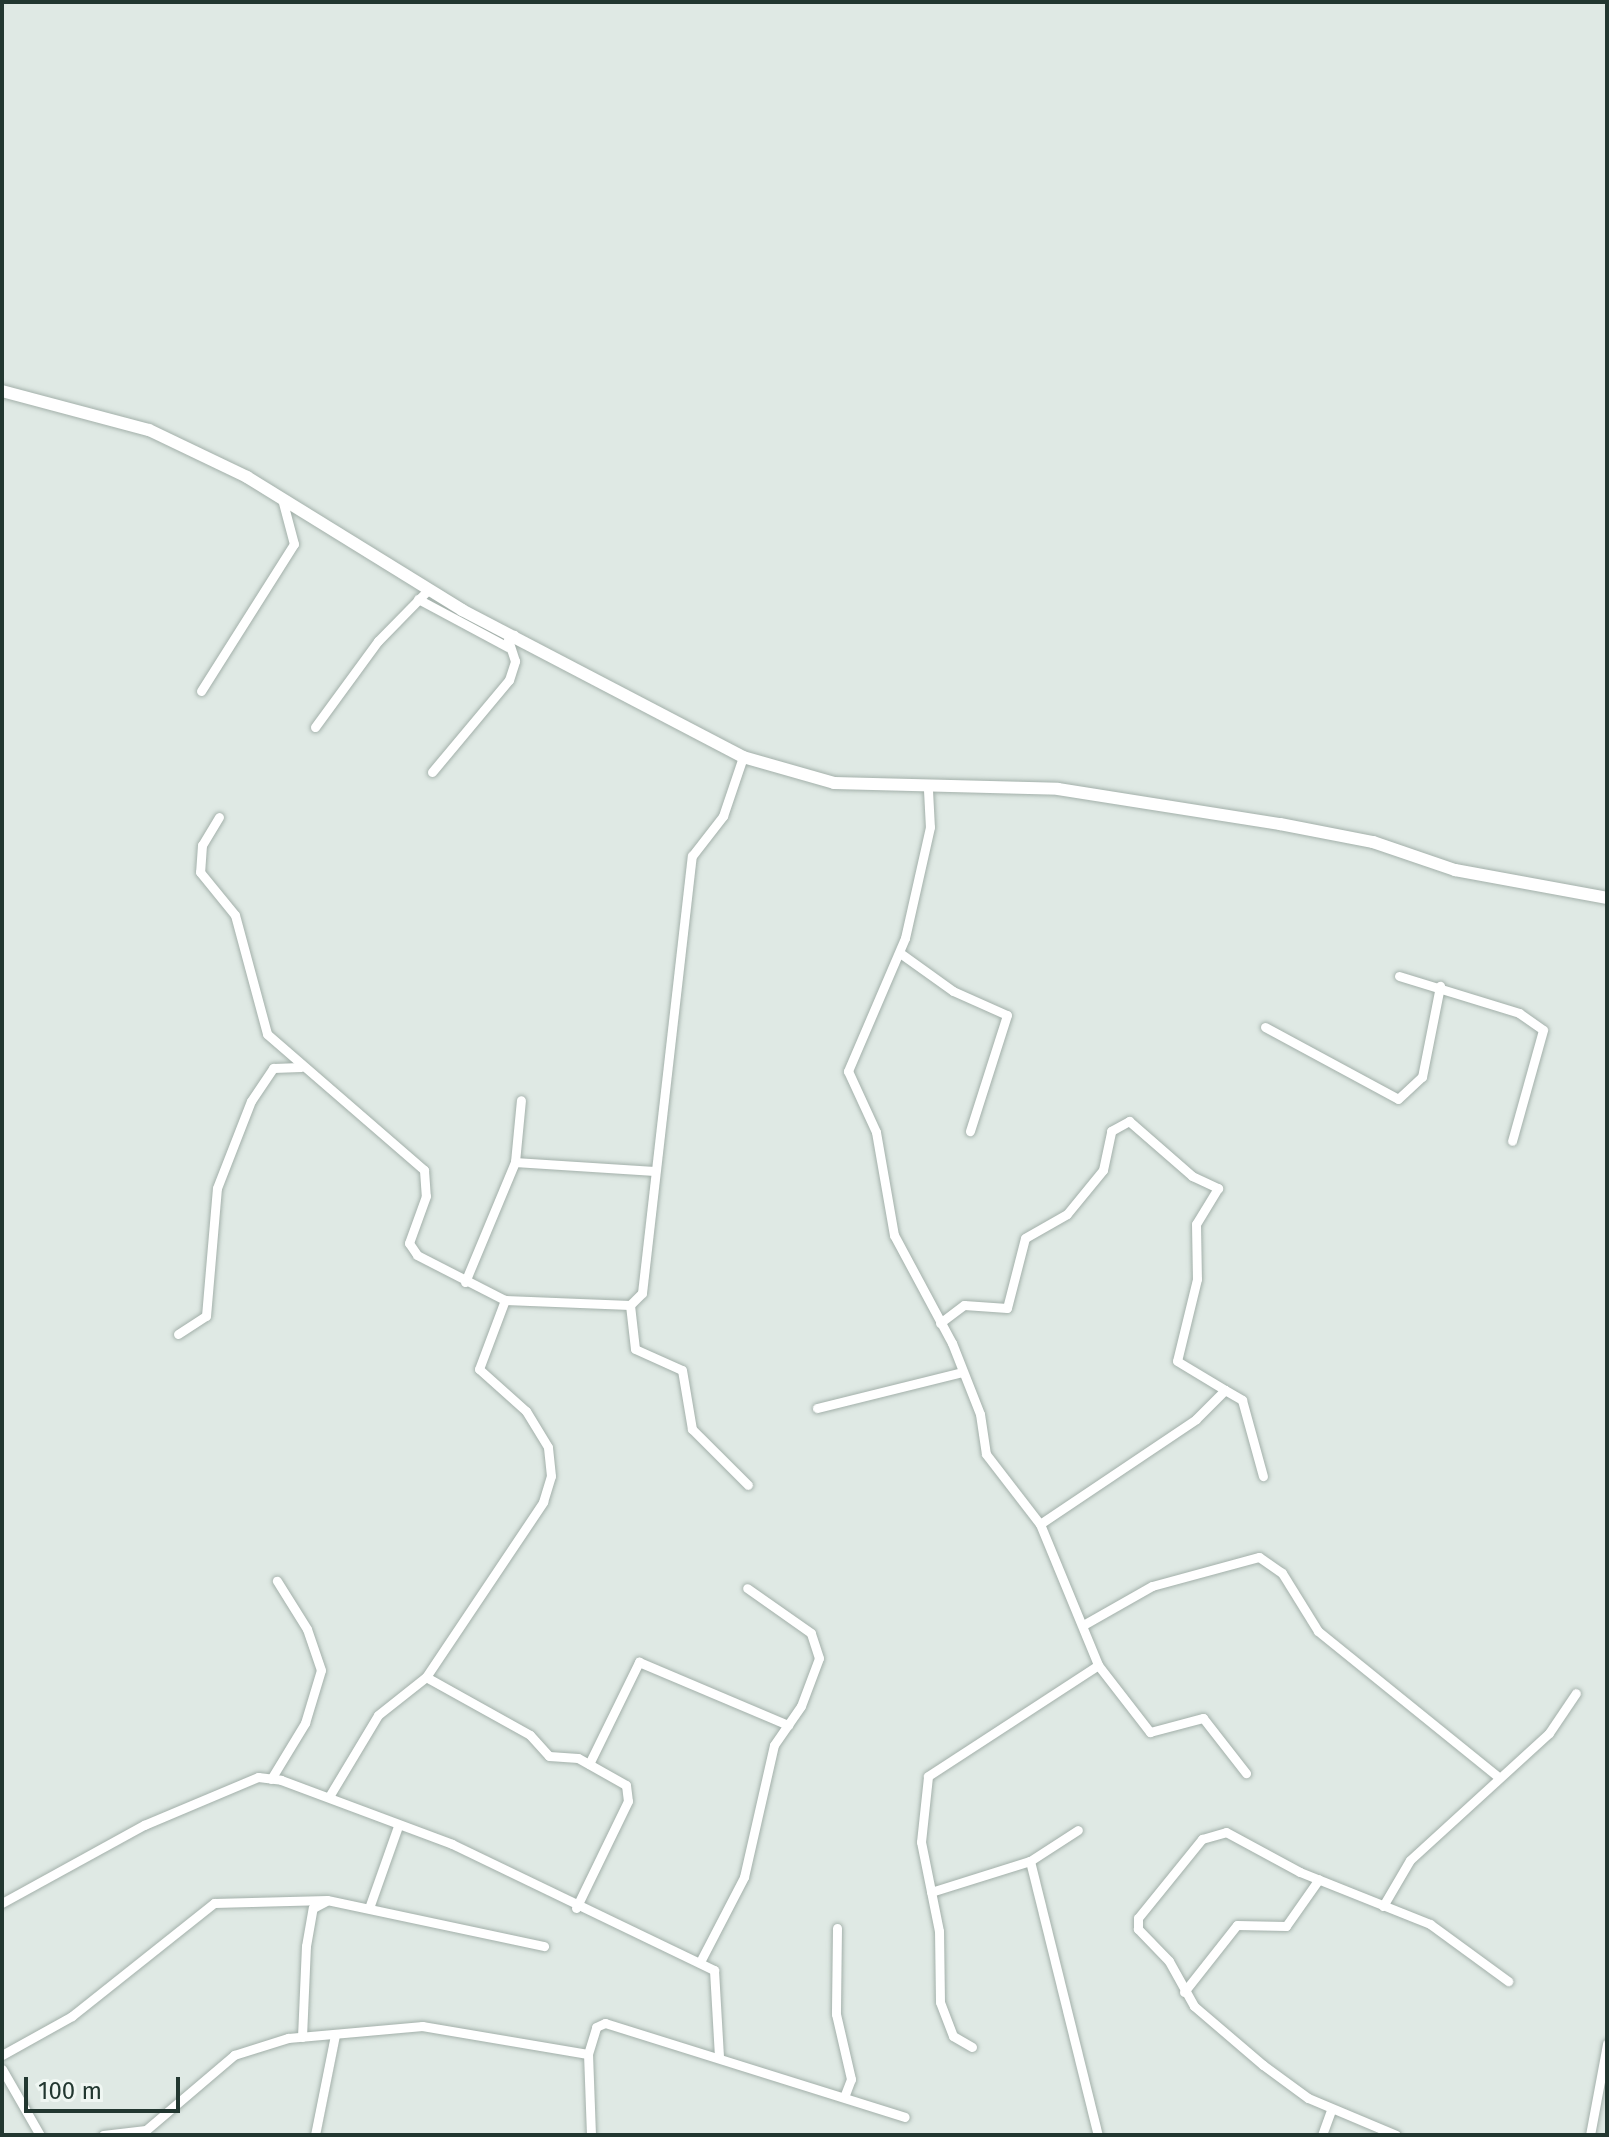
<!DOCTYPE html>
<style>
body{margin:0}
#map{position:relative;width:1609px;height:2137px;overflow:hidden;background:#dfe9e4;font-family:"Fira Sans",sans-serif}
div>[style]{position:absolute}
.roads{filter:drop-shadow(0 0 2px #a3b0aa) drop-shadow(0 0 2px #a3b0aa)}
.street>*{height:9px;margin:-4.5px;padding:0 4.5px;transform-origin:4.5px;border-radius:4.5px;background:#fff}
.secondary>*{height:12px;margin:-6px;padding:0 6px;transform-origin:6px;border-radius:6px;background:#fff}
span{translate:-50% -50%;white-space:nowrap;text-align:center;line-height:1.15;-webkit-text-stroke:6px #eff6f2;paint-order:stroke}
.frame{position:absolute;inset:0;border:4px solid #223730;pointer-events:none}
.scale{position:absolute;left:24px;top:2077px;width:156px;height:36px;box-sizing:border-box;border:4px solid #223730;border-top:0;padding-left:10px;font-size:24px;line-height:28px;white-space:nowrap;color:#223730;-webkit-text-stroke:6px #eff6f2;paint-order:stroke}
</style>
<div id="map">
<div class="roads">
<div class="street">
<div style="left:418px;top:599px;width:102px;rotate:28.1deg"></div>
<div style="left:201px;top:691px;width:174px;rotate:-57.7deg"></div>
<div style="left:294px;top:544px;width:47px;rotate:-104.9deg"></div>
<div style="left:315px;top:727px;width:107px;rotate:-53.8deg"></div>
<div style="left:378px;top:641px;width:73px;rotate:-45.6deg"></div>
<div style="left:432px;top:772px;width:120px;rotate:-50.1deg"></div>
<div style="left:509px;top:680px;width:20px;rotate:-72deg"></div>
<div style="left:515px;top:661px;width:22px;rotate:-108deg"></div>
<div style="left:508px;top:640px;width:8px;rotate:-40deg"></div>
<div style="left:928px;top:790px;width:37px;rotate:87deg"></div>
<div style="left:930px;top:827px;width:114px;rotate:102.7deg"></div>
<div style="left:905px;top:938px;width:145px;rotate:113.2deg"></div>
<div style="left:848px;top:1071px;width:67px;rotate:65.3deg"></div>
<div style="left:876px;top:1132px;width:105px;rotate:80.1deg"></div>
<div style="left:894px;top:1235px;width:123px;rotate:61.8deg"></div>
<div style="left:952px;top:1343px;width:76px;rotate:68.5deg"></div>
<div style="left:980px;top:1414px;width:40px;rotate:81.5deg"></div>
<div style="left:986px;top:1454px;width:88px;rotate:52.4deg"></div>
<div style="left:1040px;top:1524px;width:152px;rotate:67.6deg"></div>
<div style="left:1098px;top:1665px;width:85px;rotate:52.2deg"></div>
<div style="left:1150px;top:1732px;width:55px;rotate:-14.8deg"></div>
<div style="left:1203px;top:1718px;width:70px;rotate:52deg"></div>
<div style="left:219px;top:817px;width:33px;rotate:121deg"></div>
<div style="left:202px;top:845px;width:27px;rotate:94deg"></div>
<div style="left:200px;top:872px;width:55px;rotate:50.9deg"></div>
<div style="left:235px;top:915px;width:123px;rotate:74.9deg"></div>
<div style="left:267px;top:1034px;width:208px;rotate:40.9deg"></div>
<div style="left:424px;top:1170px;width:26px;rotate:86deg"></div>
<div style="left:426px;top:1196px;width:50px;rotate:109.9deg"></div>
<div style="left:409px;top:1243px;width:14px;rotate:56deg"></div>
<div style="left:417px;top:1255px;width:99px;rotate:27.1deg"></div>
<div style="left:900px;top:953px;width:65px;rotate:35.6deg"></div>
<div style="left:953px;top:991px;width:59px;rotate:24deg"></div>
<div style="left:1007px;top:1015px;width:122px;rotate:107.7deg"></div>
<div style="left:1399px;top:976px;width:126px;rotate:17.1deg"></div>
<div style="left:1519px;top:1013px;width:29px;rotate:35deg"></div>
<div style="left:1543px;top:1030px;width:115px;rotate:105.6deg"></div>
<div style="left:1265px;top:1027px;width:151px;rotate:28.4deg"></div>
<div style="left:1398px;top:1099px;width:33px;rotate:-43deg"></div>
<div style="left:1422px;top:1077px;width:93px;rotate:-78.8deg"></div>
<div style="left:515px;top:1162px;width:139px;rotate:3.7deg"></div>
<div style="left:465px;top:1282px;width:130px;rotate:-67.4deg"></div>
<div style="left:515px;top:1162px;width:62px;rotate:-84.5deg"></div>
<div style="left:630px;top:1305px;width:44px;rotate:83.5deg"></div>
<div style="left:635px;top:1349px;width:51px;rotate:24.1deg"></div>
<div style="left:682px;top:1370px;width:60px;rotate:80.4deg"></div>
<div style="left:692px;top:1429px;width:79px;rotate:45deg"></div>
<div style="left:940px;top:1323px;width:30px;rotate:-37deg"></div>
<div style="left:964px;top:1305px;width:43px;rotate:4deg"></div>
<div style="left:1007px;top:1308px;width:72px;rotate:-75.6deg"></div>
<div style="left:1025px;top:1238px;width:48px;rotate:-29.7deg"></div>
<div style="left:1067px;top:1214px;width:57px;rotate:-50.7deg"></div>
<div style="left:1103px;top:1170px;width:40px;rotate:-78deg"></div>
<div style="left:1111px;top:1131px;width:21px;rotate:-29deg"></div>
<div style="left:1129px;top:1121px;width:84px;rotate:41.1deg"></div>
<div style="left:1192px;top:1176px;width:29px;rotate:25deg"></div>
<div style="left:1218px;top:1188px;width:42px;rotate:121.4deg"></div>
<div style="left:1196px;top:1224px;width:55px;rotate:89deg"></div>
<div style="left:1197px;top:1279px;width:84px;rotate:103.7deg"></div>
<div style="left:1177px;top:1361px;width:56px;rotate:31.1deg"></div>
<div style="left:178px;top:1334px;width:33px;rotate:-33deg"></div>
<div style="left:206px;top:1316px;width:128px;rotate:-85.1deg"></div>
<div style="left:217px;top:1188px;width:93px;rotate:-68.7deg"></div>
<div style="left:251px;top:1101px;width:40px;rotate:-56deg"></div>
<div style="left:273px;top:1068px;width:28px;rotate:-2deg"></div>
<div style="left:817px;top:1408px;width:150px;rotate:-13.9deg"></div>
<div style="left:1040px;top:1524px;width:188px;rotate:-33.9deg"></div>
<div style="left:1196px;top:1419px;width:41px;rotate:-45deg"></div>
<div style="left:1225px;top:1390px;width:20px;rotate:30deg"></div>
<div style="left:1242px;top:1400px;width:79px;rotate:74.6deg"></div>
<div style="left:1085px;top:1624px;width:77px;rotate:-29.6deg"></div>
<div style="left:1152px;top:1586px;width:111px;rotate:-15.2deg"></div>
<div style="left:1259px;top:1557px;width:28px;rotate:35deg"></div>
<div style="left:1282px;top:1573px;width:68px;rotate:58.2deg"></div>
<div style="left:1318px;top:1631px;width:230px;rotate:39deg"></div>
<div style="left:426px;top:1677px;width:119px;rotate:29.1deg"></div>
<div style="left:530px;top:1735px;width:28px;rotate:48deg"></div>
<div style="left:549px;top:1756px;width:29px;rotate:4deg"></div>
<div style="left:578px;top:1758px;width:55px;rotate:29.4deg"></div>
<div style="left:626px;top:1785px;width:16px;rotate:83deg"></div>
<div style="left:628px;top:1801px;width:119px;rotate:115.9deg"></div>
<div style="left:589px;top:1764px;width:114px;rotate:-63.9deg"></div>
<div style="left:639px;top:1662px;width:162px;rotate:22.9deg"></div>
<div style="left:271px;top:1779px;width:66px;rotate:-58.7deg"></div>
<div style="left:305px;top:1723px;width:55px;rotate:-73.2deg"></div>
<div style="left:321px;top:1670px;width:43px;rotate:-108.9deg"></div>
<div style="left:307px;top:1629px;width:57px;rotate:-122deg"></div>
<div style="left:330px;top:1795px;width:93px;rotate:-59deg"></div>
<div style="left:378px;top:1715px;width:61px;rotate:-38.4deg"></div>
<div style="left:426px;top:1677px;width:211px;rotate:-56.2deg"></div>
<div style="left:543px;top:1502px;width:27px;rotate:-73deg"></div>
<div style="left:551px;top:1476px;width:29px;rotate:-96deg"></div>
<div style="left:548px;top:1447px;width:42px;rotate:-121.4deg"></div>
<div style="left:526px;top:1411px;width:63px;rotate:-138.2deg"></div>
<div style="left:479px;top:1369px;width:74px;rotate:-69.4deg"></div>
<div style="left:505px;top:1300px;width:125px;rotate:2.3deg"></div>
<div style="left:630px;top:1305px;width:17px;rotate:-45deg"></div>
<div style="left:642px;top:1293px;width:440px;rotate:-83.5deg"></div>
<div style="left:692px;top:856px;width:51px;rotate:-52.2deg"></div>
<div style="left:723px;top:816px;width:62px;rotate:-71.3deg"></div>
<div style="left:1030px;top:1861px;width:282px;rotate:76.1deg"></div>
<div style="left:931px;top:1892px;width:104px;rotate:-17.4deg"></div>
<div style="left:1030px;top:1861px;width:57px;rotate:-32.9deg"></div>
<div style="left:2px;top:1903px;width:162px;rotate:-28.8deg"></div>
<div style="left:144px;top:1825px;width:124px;rotate:-22.8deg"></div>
<div style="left:258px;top:1777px;width:23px;rotate:7deg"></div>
<div style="left:281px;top:1780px;width:183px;rotate:20.5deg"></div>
<div style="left:452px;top:1844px;width:291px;rotate:25.7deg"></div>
<div style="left:714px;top:1970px;width:88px;rotate:86.7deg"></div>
<div style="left:1383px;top:1906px;width:53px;rotate:-59.6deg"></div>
<div style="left:1410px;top:1860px;width:188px;rotate:-42.4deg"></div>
<div style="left:1549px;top:1733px;width:48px;rotate:-56deg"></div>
<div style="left:369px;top:1908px;width:87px;rotate:-70.5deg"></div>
<div style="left:837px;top:1928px;width:86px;rotate:90.7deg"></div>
<div style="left:836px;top:2014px;width:67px;rotate:77deg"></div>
<div style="left:851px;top:2079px;width:17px;rotate:111deg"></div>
<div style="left:700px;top:1962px;width:96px;rotate:-62.6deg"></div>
<div style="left:744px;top:1877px;width:135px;rotate:-77.2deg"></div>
<div style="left:774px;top:1745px;width:47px;rotate:-55.3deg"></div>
<div style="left:801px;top:1706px;width:51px;rotate:-69.4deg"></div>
<div style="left:819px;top:1658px;width:26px;rotate:-108deg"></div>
<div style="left:811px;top:1633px;width:78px;rotate:-144.9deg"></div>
<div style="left:1184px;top:1992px;width:85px;rotate:-51.7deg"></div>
<div style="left:1237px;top:1925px;width:49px;rotate:1.2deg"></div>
<div style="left:1286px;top:1926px;width:57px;rotate:-54.9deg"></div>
<div style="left:302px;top:2037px;width:91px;rotate:-87.5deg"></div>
<div style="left:306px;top:1946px;width:39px;rotate:-80deg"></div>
<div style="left:313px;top:1908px;width:15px;rotate:-28deg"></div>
<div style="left:972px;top:2047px;width:22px;rotate:-150deg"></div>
<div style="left:953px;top:2036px;width:36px;rotate:-111deg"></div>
<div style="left:940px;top:2002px;width:71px;rotate:-90.8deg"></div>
<div style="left:939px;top:1931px;width:91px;rotate:-101.4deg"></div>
<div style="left:921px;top:1842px;width:66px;rotate:-83.9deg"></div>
<div style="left:928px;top:1776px;width:203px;rotate:-33.1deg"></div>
<div style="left:2px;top:2055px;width:80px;rotate:-29.1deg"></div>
<div style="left:72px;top:2016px;width:181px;rotate:-38.5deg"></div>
<div style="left:214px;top:1903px;width:113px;rotate:-1.5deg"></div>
<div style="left:327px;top:1900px;width:222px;rotate:12deg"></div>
<div style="left:2px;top:2069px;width:76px;rotate:60.1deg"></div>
<div style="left:103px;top:2135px;width:43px;rotate:-6.6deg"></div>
<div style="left:146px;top:2130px;width:116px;rotate:-40.4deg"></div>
<div style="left:234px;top:2055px;width:57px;rotate:-17.5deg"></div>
<div style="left:288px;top:2038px;width:135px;rotate:-5.1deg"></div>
<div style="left:422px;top:2026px;width:168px;rotate:9.6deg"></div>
<div style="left:315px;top:2135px;width:102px;rotate:-78.7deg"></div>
<div style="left:591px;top:2135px;width:81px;rotate:-92.1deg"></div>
<div style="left:588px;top:2054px;width:28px;rotate:-73deg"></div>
<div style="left:596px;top:2027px;width:10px;rotate:-24deg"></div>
<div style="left:605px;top:2023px;width:314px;rotate:17.4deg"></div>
<div style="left:1322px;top:2135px;width:27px;rotate:-70deg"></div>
<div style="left:1396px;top:2135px;width:95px;rotate:-157.2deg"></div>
<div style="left:1308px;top:2098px;width:56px;rotate:-143.7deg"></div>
<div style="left:1263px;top:2065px;width:91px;rotate:-139.5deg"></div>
<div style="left:1194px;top:2006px;width:51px;rotate:-119.1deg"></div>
<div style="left:1169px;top:1961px;width:45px;rotate:-134.1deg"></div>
<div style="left:1138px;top:1929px;width:11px;rotate:-90deg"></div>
<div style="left:1138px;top:1918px;width:102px;rotate:-51deg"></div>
<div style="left:1202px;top:1839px;width:25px;rotate:-16deg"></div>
<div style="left:1226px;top:1832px;width:84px;rotate:28.4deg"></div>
<div style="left:1300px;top:1872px;width:140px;rotate:21.8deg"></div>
<div style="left:1430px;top:1924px;width:97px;rotate:36.2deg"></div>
<div style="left:1590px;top:2135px;width:93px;rotate:-79.4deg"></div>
</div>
<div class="secondary">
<div style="left:2px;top:391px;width:152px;rotate:14.9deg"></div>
<div style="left:149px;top:430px;width:109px;rotate:25.6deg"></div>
<div style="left:247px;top:477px;width:253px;rotate:31.7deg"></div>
<div style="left:462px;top:610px;width:317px;rotate:27.6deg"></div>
<div style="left:743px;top:757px;width:95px;rotate:15.9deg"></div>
<div style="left:834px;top:783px;width:224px;rotate:1.5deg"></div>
<div style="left:1058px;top:789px;width:225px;rotate:9deg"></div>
<div style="left:1280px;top:824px;width:95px;rotate:11deg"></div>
<div style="left:1373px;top:842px;width:87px;rotate:18.9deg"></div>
<div style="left:1455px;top:870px;width:155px;rotate:10.4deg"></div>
</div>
</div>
<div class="frame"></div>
<div class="scale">100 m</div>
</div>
